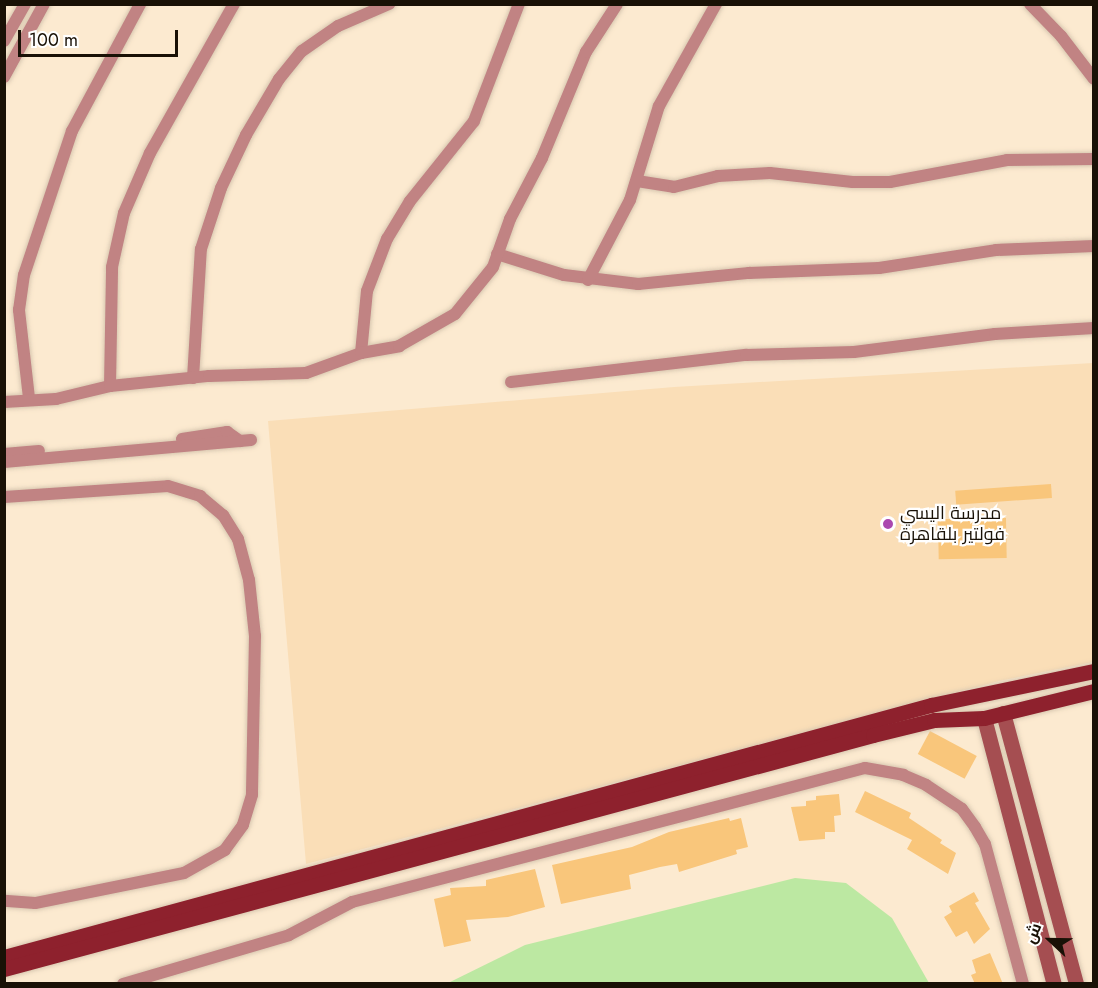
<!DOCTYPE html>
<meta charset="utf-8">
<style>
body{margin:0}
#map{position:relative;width:1098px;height:988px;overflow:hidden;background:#fcead0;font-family:Jost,Cairo,sans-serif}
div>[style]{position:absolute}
.built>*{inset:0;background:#fadeb7}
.green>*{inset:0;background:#bce8a2}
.building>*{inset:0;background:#f9c67b;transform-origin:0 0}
.roads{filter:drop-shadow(0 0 2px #d8c7b0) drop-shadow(0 0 2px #d8c7b0)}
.street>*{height:12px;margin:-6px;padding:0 6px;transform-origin:6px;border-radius:6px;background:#c18383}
.secondary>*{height:15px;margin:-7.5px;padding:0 7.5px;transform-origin:7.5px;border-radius:7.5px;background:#a54e51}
.primary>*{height:15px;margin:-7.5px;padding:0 7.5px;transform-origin:7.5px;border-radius:7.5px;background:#8e212d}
.dots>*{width:16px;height:16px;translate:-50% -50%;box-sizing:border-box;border:3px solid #fff;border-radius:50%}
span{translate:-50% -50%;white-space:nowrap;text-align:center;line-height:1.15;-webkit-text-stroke:4.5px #fff;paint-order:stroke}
.poi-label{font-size:18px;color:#191106}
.left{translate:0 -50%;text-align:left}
.frame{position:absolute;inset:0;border:6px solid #191106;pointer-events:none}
.north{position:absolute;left:1020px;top:910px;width:60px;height:60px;-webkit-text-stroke:4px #fff;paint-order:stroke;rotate:292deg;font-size:16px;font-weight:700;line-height:24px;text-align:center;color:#191106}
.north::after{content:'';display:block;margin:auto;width:21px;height:27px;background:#191106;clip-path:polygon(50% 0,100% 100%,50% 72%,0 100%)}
.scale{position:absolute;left:18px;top:30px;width:160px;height:27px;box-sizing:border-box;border:3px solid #191106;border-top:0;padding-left:8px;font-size:18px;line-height:21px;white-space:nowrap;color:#191106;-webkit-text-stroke:4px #fff;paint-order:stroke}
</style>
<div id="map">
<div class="built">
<div style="clip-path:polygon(1093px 363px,1093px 662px,999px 681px,306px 864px,268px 421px,674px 387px)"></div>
</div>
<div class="green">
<div style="clip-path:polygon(795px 878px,846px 883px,892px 918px,929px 983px,448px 983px,525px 945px)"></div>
</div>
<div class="building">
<div style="left:1051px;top:484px;width:14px;height:96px;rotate:86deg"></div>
<div style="left:1006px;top:518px;width:40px;height:68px;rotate:89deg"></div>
<div style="left:930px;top:731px;width:53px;height:26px;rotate:28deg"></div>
<div style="clip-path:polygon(865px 791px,911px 813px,909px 818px,942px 840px,940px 843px,956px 853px,948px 874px,907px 849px,912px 840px,855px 812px)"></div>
<div style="clip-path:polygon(839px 794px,841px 815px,834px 816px,835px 832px,825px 832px,825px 839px,799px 841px,791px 807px,806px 806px,806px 801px,816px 800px,816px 796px)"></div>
<div style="clip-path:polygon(729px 818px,730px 821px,741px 818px,748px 847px,736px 850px,737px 854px,679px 872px,677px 864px,660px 867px,629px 875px,631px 889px,561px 904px,552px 865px,632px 847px,669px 832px)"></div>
<div style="clip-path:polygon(535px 869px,545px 907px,508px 917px,466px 920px,471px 941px,444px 947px,434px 899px,451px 895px,450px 888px,486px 886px,486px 880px)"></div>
<div style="clip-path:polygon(974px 892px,979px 901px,975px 903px,990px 929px,974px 944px,967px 931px,956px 937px,944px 917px,952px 912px,949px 906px)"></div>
<div style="clip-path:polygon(990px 953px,1003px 984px,975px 984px,971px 975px,976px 973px,972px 960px)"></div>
</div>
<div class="roads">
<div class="street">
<div style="left:1030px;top:4px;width:45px;rotate:45.9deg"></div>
<div style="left:1061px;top:36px;width:54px;rotate:52.5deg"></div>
<div style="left:4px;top:41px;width:43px;rotate:-60.4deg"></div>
<div style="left:4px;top:77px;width:83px;rotate:-61.3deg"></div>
<div style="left:637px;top:181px;width:37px;rotate:9deg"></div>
<div style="left:674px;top:187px;width:45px;rotate:-14deg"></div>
<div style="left:718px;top:176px;width:52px;rotate:-3.3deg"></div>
<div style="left:770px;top:173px;width:83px;rotate:6.2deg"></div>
<div style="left:853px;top:182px;width:37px"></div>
<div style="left:890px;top:182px;width:119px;rotate:-10.6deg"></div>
<div style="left:1007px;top:160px;width:87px;rotate:-0.7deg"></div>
<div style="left:497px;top:254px;width:70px;rotate:17.4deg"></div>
<div style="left:564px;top:275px;width:75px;rotate:6.9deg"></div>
<div style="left:638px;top:284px;width:112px;rotate:-5.7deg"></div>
<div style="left:749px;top:273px;width:130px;rotate:-2.2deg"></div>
<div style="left:879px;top:268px;width:118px;rotate:-8.7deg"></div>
<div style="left:996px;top:250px;width:98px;rotate:-2.3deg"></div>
<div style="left:588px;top:280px;width:90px;rotate:-62.3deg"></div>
<div style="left:630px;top:200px;width:98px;rotate:-72.9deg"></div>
<div style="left:659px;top:106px;width:117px;rotate:-60.8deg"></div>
<div style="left:361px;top:353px;width:62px;rotate:-84.5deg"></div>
<div style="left:367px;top:291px;width:56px;rotate:-69deg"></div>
<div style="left:387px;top:239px;width:44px;rotate:-58.8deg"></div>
<div style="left:410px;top:201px;width:102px;rotate:-51.3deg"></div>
<div style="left:474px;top:121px;width:125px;rotate:-69deg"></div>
<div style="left:193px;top:378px;width:129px;rotate:-86.5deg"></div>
<div style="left:201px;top:249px;width:64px;rotate:-71.8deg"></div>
<div style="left:221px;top:188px;width:59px;rotate:-64.7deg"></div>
<div style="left:246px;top:135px;width:65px;rotate:-59.5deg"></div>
<div style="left:279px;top:79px;width:36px;rotate:-51deg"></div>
<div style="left:302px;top:51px;width:44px;rotate:-34.8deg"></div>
<div style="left:338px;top:26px;width:56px;rotate:-23.3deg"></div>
<div style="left:511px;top:382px;width:237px;rotate:-6.6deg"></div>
<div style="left:746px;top:355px;width:108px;rotate:-1.6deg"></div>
<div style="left:854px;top:352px;width:142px;rotate:-7.3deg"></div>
<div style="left:995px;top:334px;width:99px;rotate:-3.5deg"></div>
<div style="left:110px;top:386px;width:119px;rotate:-89deg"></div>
<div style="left:112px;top:267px;width:55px;rotate:-77.5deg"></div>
<div style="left:124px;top:213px;width:65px;rotate:-66.6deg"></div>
<div style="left:150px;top:153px;width:171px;rotate:-60.6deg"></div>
<div style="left:29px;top:398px;width:89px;rotate:-96.5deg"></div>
<div style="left:19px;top:310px;width:35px;rotate:-82deg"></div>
<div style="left:24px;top:275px;width:152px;rotate:-71.6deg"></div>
<div style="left:72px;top:131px;width:144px;rotate:-61.8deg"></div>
<div style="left:4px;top:402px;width:52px;rotate:-3.3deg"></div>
<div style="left:56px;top:399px;width:56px;rotate:-13.5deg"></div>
<div style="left:110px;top:386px;width:100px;rotate:-5.8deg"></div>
<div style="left:209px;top:376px;width:97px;rotate:-1.8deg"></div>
<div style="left:306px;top:373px;width:59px;rotate:-20deg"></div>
<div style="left:361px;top:353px;width:39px;rotate:-10deg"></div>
<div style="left:399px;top:346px;width:64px;rotate:-29.7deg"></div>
<div style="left:455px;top:314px;width:60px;rotate:-51deg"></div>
<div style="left:493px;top:267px;width:51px;rotate:-70.5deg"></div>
<div style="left:510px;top:219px;width:69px;rotate:-62.3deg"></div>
<div style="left:542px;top:158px;width:115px;rotate:-67.5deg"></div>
<div style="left:586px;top:52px;width:57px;rotate:-57.1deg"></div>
<div style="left:182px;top:439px;width:46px;rotate:-8.8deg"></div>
<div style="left:227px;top:432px;width:16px;rotate:35deg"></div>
<div style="left:4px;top:454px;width:35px;rotate:-5deg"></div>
<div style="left:4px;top:462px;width:248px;rotate:-5.1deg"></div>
<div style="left:4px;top:497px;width:164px;rotate:-3.8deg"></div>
<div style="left:168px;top:486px;width:34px;rotate:17deg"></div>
<div style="left:200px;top:496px;width:30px;rotate:40deg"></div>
<div style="left:223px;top:515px;width:28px;rotate:58deg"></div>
<div style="left:238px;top:539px;width:42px;rotate:75deg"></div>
<div style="left:249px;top:580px;width:56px;rotate:83.9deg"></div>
<div style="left:255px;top:636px;width:159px;rotate:91.1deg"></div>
<div style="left:252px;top:795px;width:31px;rotate:107deg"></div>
<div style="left:243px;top:825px;width:31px;rotate:126deg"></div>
<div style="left:225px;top:850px;width:47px;rotate:150.7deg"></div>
<div style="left:184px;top:873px;width:152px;rotate:168.6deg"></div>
<div style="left:35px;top:903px;width:31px;rotate:-176deg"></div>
<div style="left:123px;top:984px;width:173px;rotate:-16.4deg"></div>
<div style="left:289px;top:935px;width:71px;rotate:-27.6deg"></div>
<div style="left:352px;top:902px;width:530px;rotate:-14.64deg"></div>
<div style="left:865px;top:768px;width:39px;rotate:10deg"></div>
<div style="left:903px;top:775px;width:25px;rotate:23deg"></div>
<div style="left:926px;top:785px;width:43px;rotate:33.7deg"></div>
<div style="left:962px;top:809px;width:22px;rotate:54deg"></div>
<div style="left:975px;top:827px;width:20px;rotate:60deg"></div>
<div style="left:985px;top:844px;width:145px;rotate:74.8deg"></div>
</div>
<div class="secondary">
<div style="left:1003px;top:713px;width:281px;rotate:74.9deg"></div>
<div style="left:984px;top:718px;width:275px;rotate:75.3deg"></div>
</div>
<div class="primary">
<div style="left:4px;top:957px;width:961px;rotate:-15.21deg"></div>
<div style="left:931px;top:705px;width:167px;rotate:-11.8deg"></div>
<div style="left:4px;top:969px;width:900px;rotate:-15.07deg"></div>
<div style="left:873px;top:735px;width:63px;rotate:-13.8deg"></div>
<div style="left:934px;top:720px;width:50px;rotate:-2.3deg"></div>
<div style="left:984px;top:718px;width:113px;rotate:-13.8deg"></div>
</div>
</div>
<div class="dots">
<div style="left:888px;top:524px;background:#ab48af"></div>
</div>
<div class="poi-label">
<span class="left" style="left:900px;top:524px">مدرسة اليسي<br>فولتير بلقاهرة</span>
</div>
<div class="frame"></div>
<div class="north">ش</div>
<div class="scale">100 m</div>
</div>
